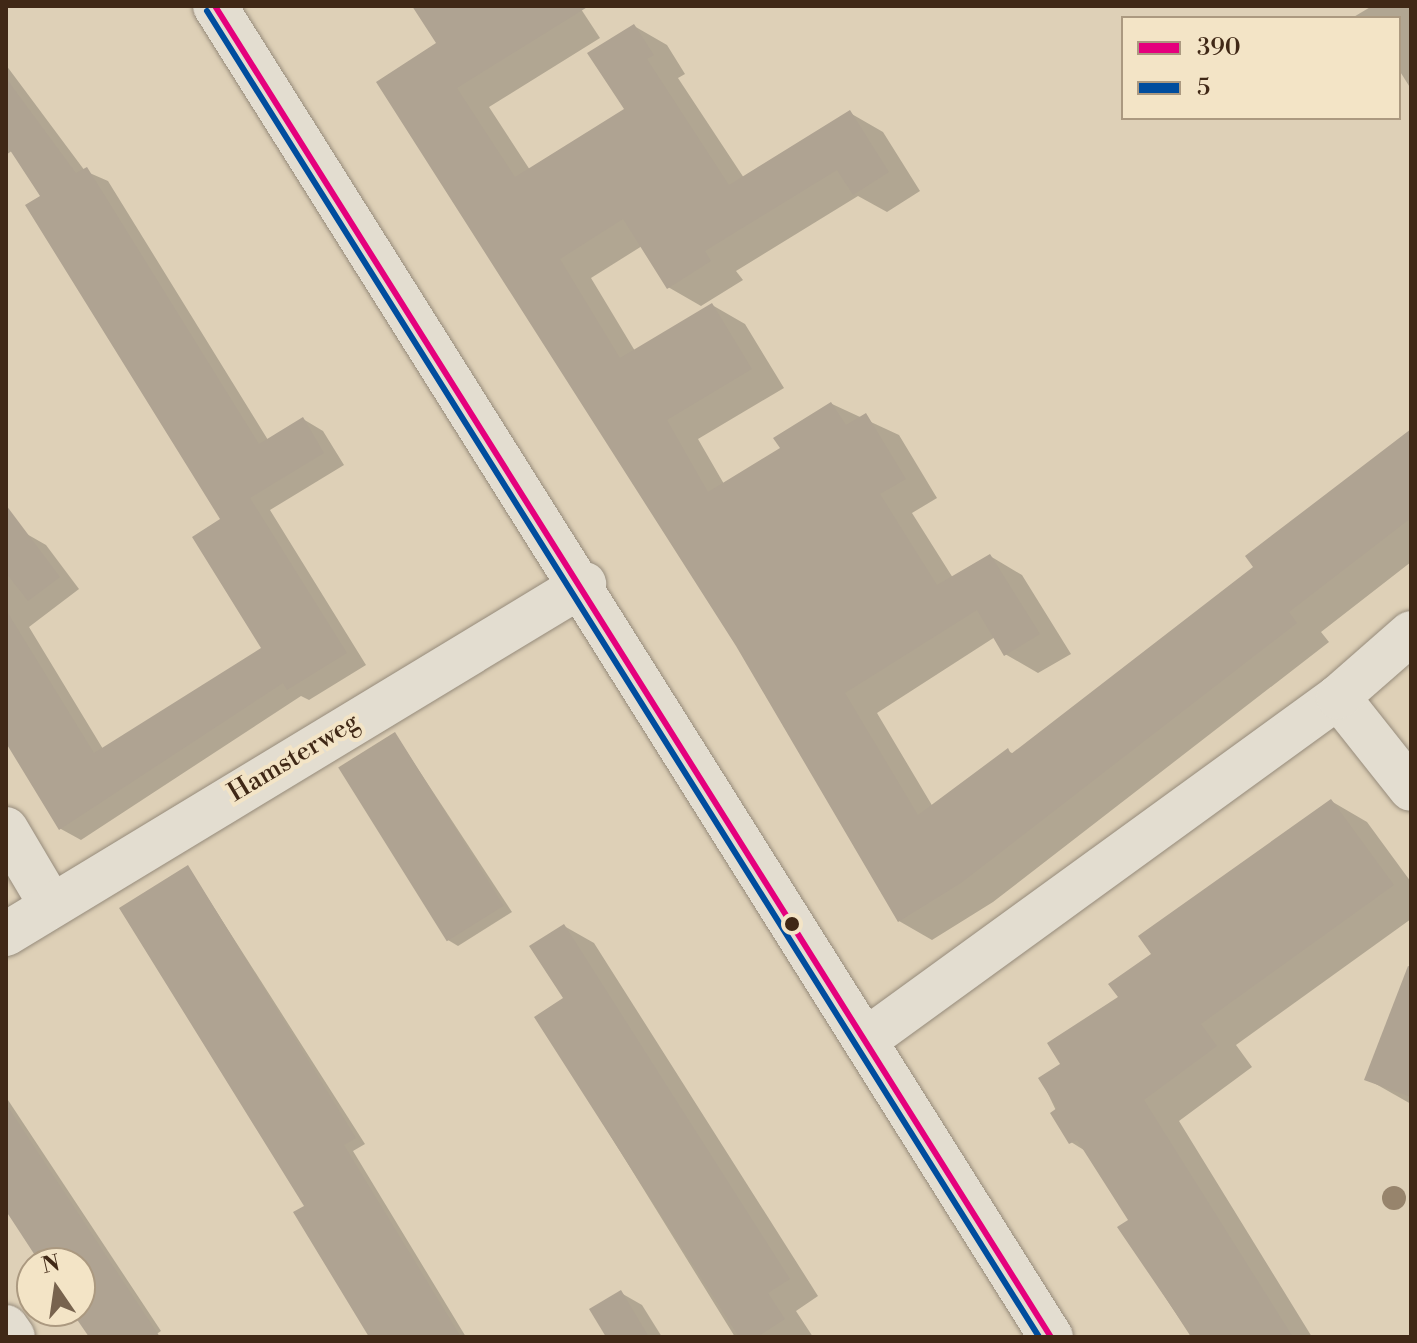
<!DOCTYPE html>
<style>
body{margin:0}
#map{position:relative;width:1417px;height:1343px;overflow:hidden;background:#ded0b7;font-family:"Libre Bodoni",serif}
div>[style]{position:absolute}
.shadow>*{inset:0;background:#0003}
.building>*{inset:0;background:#afa392;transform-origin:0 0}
.roads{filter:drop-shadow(0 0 2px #968b7b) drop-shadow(0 0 2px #968b7b)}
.minor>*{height:44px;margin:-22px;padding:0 22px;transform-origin:22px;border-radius:22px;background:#e3ddd0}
.secondary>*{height:44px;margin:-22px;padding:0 22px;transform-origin:22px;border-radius:22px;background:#e3ddd0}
.bus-1>*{height:6px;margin:-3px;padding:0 3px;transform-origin:3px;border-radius:3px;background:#e5007d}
.bus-2>*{height:6px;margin:-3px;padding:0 3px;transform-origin:3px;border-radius:3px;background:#004d9e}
.trees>*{width:24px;height:24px;margin:-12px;border-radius:50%;background:#97846c}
.dots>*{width:22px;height:22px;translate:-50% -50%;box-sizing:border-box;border:4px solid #f3e4c6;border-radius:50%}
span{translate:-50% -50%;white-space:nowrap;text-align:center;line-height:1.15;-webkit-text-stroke:8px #f3e4c6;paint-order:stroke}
.street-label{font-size:26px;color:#402816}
.frame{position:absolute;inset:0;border:8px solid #402816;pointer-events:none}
.legend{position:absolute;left:1121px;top:16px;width:280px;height:104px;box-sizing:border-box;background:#f3e4c6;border:2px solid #ab9980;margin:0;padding:10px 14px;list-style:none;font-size:24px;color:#402816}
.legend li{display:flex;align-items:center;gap:16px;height:40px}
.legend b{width:40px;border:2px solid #ab9980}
.north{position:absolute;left:16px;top:1247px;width:80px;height:80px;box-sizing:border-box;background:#f3e4c6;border:2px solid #ab9980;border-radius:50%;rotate:347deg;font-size:22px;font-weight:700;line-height:32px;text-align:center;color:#402816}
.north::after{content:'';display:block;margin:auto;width:28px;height:36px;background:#77634e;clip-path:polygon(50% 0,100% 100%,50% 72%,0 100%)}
</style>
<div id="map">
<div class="shadow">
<div style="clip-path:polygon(414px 6px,579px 6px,600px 38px,489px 107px,530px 170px,626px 109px,634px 26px,667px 45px,685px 74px,678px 78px,744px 178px,850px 113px,883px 132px,920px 191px,887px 212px,858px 196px,736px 271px,743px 280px,701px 306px,668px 287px,642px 246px,591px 278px,635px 351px,712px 305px,745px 324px,784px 388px,698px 439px,724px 484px,782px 449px,832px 404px,899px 435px,937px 498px,912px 513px,953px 578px,990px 556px,1022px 575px,1071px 654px,1038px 673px,1005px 654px,995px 637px,877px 713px,933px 807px,1008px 751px,1014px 754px,1256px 567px,1411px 431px,1411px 562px,1321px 632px,1329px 642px,993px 902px,932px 940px,899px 921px,738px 645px,378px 83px,439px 43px)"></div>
<div style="clip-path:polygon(1372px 6px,1411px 6px,1411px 89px,1399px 70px,1399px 18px,1352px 18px)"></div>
<div style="clip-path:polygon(6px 65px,85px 171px,108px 181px,268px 440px,303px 419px,323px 431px,344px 465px,270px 510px,366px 665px,309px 700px,301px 696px,81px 840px,61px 829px,6px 740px,6px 547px,25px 533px,46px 545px,79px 589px,29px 627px,103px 749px,264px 649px,223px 520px,43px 196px,13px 150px,6px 155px)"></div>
<div style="clip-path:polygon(395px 734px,512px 912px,458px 946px,448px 940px)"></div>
<div style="clip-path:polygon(1331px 801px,1367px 822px,1411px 882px,1411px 919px,1236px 1045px,1252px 1067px,1179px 1121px,1312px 1337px,1191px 1337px,1120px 1227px,1130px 1221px,1087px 1152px,1071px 1142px,1041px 1079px,1063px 1065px,1153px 954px)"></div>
<div style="clip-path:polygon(188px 867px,365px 1144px,353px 1151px,466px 1337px,371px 1337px,306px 1207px)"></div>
<div style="clip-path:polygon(564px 926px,594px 943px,818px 1296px,796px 1311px,813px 1337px,735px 1337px,537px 1017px,565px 999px)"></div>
<div style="clip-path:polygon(1411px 1001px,1411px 1104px,1367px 1079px)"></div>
<div style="clip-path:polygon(6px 1097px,161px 1331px,152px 1337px,92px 1337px,74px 1311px,80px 1311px,80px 1263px,43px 1263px,6px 1208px)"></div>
<div style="clip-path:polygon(621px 1293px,642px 1305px,662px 1337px,608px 1337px)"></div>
</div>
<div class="building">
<div style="clip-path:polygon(412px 6px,589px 6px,457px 88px,515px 177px,624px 109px,587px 53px,634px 24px,654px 55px,647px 59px,729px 185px,850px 110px,889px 172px,853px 195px,837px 170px,705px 251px,711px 261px,667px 289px,623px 219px,560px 259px,620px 358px,712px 303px,752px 369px,667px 420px,708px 492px,780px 448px,773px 438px,831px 402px,846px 425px,866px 413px,906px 479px,880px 494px,937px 585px,990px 554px,1040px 634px,1004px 656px,977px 610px,845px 693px,918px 815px,1008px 748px,1011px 754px,1253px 567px,1245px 556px,1411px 429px,1411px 518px,1289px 612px,1297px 623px,961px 883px,898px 922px,736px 646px,376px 82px,436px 43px)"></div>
<div style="clip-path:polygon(6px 78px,76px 173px,87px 167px,259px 444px,303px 417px,324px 453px,250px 498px,347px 653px,287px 690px,283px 683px,59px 830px,6px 743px,6px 610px,94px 753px,261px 648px,192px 537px,220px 519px,25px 205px,40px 196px,6px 144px)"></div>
<div style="clip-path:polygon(6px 505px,60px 577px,28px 601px,6px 573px)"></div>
<div style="left:395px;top:732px;width:205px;height:67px;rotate:58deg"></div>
<div style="clip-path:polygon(1331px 799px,1394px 885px,1201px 1024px,1217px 1046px,1144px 1100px,1293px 1337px,1192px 1337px,1117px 1227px,1128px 1220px,1077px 1140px,1069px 1144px,1050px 1113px,1057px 1108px,1038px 1078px,1060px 1064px,1047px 1043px,1118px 997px,1108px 984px,1151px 954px,1138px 936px)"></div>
<div style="clip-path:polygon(188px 865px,356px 1138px,344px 1145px,461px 1337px,369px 1337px,293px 1212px,304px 1206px,119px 908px)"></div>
<div style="clip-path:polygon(564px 924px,790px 1279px,768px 1293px,785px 1319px,757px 1337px,739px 1337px,534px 1017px,563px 998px,529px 946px)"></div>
<div style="clip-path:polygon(1408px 966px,1411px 967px,1411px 1097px,1364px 1080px)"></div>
<div style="clip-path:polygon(6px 1104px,55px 1178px,160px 1337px,89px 1337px,78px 1321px,72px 1311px,80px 1311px,80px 1263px,40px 1263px,6px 1211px)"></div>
<div style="clip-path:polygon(621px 1290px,649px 1337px,606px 1337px,589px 1309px)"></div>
</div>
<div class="roads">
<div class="minor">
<div style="left:1338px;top:697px;width:117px;rotate:51.6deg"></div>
<div style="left:6px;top:829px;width:88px;rotate:59.4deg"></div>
<div style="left:6px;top:934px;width:676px;rotate:-31.2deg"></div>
<div style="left:867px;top:1039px;width:582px;rotate:-35.98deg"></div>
<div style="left:1338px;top:697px;width:97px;rotate:-41.2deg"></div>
<div style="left:6px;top:1327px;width:12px;rotate:55deg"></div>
</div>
<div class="secondary">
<div style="left:215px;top:6px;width:1572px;rotate:57.87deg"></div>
</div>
</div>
<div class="bus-1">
<div style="left:215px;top:6px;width:1572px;rotate:57.87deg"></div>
</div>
<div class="bus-2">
<div style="left:207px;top:11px;width:1565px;rotate:57.89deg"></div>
</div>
<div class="trees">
<div style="left:1394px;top:1198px"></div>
</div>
<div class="dots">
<div style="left:792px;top:924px;background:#402816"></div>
</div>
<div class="street-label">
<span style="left:294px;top:758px;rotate:-31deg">Hamsterweg</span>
</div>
<div class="frame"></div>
<ul class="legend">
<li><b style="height:10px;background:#e5007d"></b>390</li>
<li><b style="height:10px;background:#004d9e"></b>5</li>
</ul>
<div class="north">N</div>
</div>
